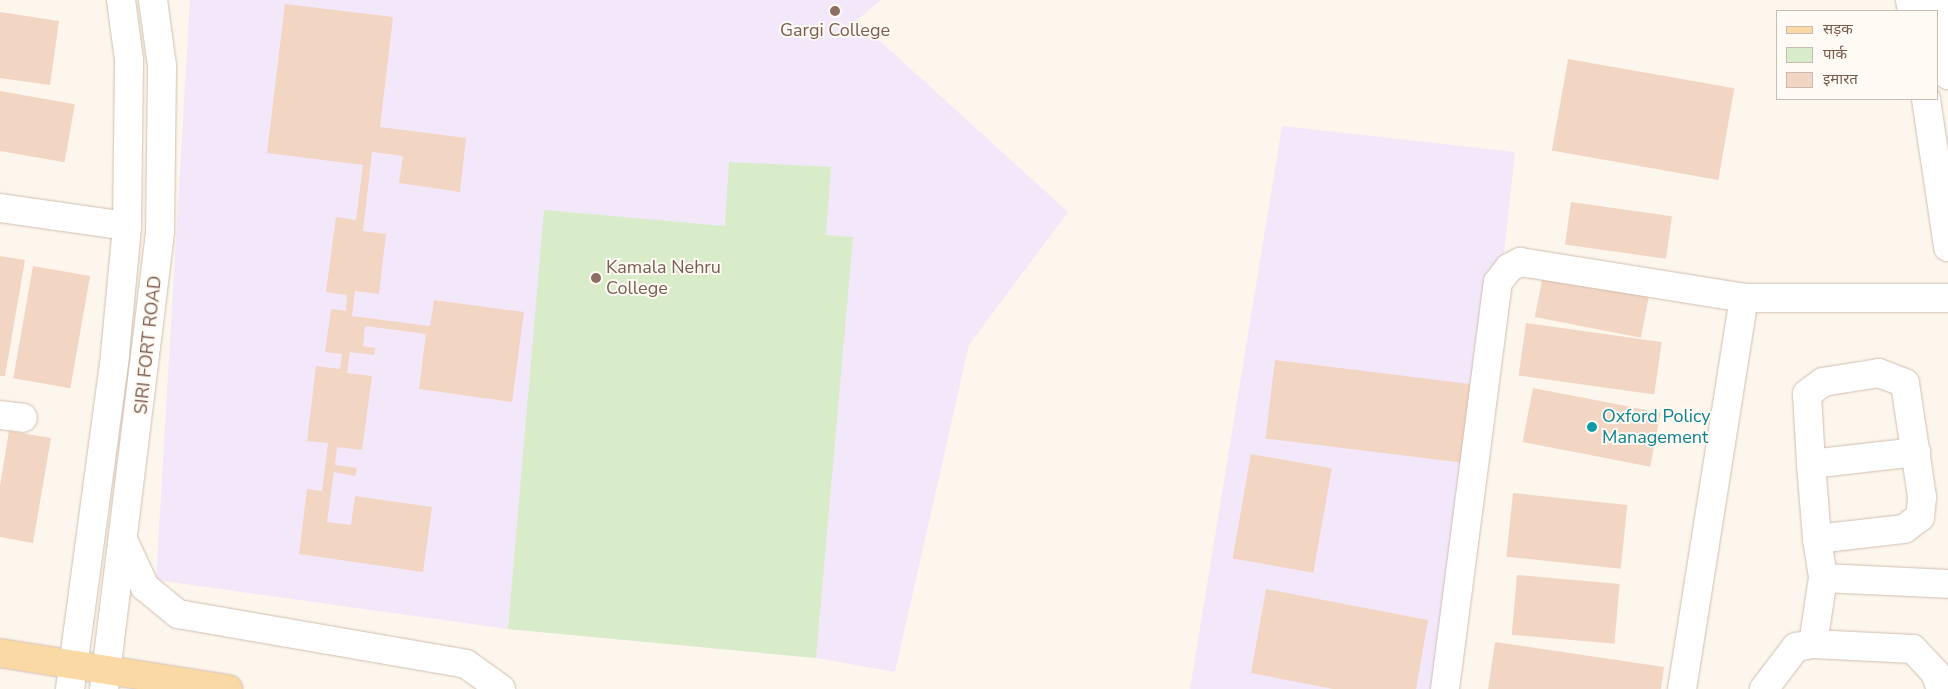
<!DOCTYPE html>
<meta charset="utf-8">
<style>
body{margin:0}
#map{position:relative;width:1948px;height:689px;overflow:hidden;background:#fdf6ec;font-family:"Nunito Sans","Noto Sans Devanagari",sans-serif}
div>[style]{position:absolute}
.education>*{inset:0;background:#f3e8fa}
.green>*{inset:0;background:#d8ecc9}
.building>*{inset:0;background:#f3d5c3;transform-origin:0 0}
.roads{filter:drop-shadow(0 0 1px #d1beb0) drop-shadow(0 0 1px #d1beb0)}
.minor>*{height:28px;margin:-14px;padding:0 14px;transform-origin:14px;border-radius:14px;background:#fff}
.major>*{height:28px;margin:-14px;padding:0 14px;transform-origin:14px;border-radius:14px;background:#fbd9a5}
.dots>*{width:14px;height:14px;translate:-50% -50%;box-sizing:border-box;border:2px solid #fffaf3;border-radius:50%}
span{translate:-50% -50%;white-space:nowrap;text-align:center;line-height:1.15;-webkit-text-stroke:4px #fffaf3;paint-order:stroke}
.education-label{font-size:18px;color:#785e54}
.left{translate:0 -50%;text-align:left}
.street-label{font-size:18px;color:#7a5c4d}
.culture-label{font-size:18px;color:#0d838f}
.legend{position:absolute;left:1776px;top:10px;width:162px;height:90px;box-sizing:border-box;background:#fffaf3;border:1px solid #cabbb1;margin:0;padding:6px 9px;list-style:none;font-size:15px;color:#7a5c4d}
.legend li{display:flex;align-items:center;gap:10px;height:25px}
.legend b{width:25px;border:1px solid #cabbb1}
</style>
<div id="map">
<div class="education">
<div style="clip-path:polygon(190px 0,881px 0,857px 20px,1068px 212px,969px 345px,895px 672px,816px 658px,508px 629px,156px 580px)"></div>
<div style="clip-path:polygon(1282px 126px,1515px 152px,1457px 689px,1190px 689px)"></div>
</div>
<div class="green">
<div style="clip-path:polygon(729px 162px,831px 167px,826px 235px,853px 237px,816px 658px,508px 629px,544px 210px,725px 226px)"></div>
</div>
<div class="building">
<div style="clip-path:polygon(285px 4px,393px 17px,380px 127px,466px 138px,460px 192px,399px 183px,403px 156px,372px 152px,363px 231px,386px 234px,379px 294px,355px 291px,352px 316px,430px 326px,434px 300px,524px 312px,512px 402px,419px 389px,426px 334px,365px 326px,363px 346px,375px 348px,374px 355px,350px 352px,347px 373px,372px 376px,362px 450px,337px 447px,335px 465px,357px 468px,355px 476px,334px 472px,327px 522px,351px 525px,355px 496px,432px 507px,423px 572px,299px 554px,307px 489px,322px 491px,328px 443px,307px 441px,316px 366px,340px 369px,342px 354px,325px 352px,331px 309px,346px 311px,347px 295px,326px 292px,336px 217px,356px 220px,363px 165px,267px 153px)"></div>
<div style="clip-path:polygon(0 12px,59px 21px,50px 85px,0 78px)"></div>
<div style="left:1568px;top:59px;width:169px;height:93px;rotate:10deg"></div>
<div style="left:0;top:91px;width:76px;height:59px;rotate:10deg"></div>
<div style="left:1571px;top:202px;width:102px;height:43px;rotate:8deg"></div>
<div style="clip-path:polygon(0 256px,25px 260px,5px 376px,0 376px)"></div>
<div style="left:33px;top:266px;width:58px;height:114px;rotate:10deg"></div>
<div style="left:1544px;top:270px;width:108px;height:48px;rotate:11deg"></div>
<div style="left:1526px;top:323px;width:137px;height:53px;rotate:8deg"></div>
<div style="left:1275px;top:360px;width:207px;height:79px;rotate:7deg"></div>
<div style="left:1533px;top:388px;width:130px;height:55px;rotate:11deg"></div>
<div style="clip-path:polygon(9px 431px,51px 438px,33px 543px,0 537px,0 486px)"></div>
<div style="left:1251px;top:454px;width:82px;height:106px;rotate:10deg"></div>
<div style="left:1513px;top:493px;width:115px;height:64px;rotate:6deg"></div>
<div style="left:1517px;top:575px;width:103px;height:60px;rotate:5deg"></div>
<div style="clip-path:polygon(1266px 589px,1428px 620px,1416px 689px,1333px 689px,1251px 673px)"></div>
<div style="clip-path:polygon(1495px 642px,1664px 667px,1661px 689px,1488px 689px)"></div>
</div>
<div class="roads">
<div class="minor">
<div style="left:1910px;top:0;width:11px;rotate:80deg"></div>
<div style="left:1936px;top:0;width:76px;rotate:80.9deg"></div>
<div style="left:1926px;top:99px;width:150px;rotate:81.5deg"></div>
<div style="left:0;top:208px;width:128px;rotate:8.1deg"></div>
<div style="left:0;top:415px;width:23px;rotate:7deg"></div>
<div style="left:1811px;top:464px;width:106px;rotate:-6.5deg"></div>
<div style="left:1817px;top:539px;width:88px;rotate:-6.6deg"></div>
<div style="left:1904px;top:529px;width:20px;rotate:-37deg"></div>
<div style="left:1920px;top:517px;width:20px;rotate:-84deg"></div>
<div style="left:1922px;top:497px;width:115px;rotate:-98.5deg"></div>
<div style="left:1905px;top:383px;width:28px;rotate:-159deg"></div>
<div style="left:1879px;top:373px;width:57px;rotate:170.9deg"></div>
<div style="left:1823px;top:382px;width:20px;rotate:143deg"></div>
<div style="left:1807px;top:394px;width:70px;rotate:86.7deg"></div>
<div style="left:1811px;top:464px;width:75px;rotate:85.4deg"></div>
<div style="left:1817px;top:539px;width:39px;rotate:81deg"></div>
<div style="left:1823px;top:578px;width:125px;rotate:2.7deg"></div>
<div style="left:124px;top:542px;width:50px;rotate:65deg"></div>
<div style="left:145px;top:587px;width:43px;rotate:39.3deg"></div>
<div style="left:178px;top:614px;width:292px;rotate:9.8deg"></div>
<div style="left:466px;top:664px;width:43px;rotate:35.5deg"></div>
<div style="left:1813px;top:644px;width:67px;rotate:-81.4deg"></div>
<div style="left:70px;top:689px;width:338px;rotate:-82.3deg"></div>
<div style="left:115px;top:354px;width:129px;rotate:-84.6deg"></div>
<div style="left:127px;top:226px;width:166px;rotate:-89.3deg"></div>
<div style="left:129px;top:60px;width:61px;rotate:-97.6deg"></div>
<div style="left:104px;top:689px;width:460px;rotate:-83deg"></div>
<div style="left:160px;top:232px;width:166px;rotate:-89.3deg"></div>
<div style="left:162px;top:66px;width:67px;rotate:-97.8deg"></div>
<div style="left:1445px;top:689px;width:410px;rotate:-82.6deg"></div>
<div style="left:1498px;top:282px;width:18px;rotate:-52deg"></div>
<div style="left:1509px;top:268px;width:13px;rotate:-29deg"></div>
<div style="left:1520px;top:262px;width:227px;rotate:9.1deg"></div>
<div style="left:1744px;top:298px;width:204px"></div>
<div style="left:1682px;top:689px;width:396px;rotate:-81deg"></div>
<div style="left:1764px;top:689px;width:53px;rotate:-52.7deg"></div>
<div style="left:1796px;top:647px;width:17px;rotate:-10deg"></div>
<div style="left:1813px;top:644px;width:100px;rotate:2.9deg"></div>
<div style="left:1913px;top:649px;width:33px;rotate:47deg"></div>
<div style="left:1935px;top:673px;width:17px;rotate:69deg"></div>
</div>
<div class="major">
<div style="left:0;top:653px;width:231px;rotate:9deg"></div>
</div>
</div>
<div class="dots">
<div style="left:835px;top:11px;background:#8d6e63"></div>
<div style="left:596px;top:278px;background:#8d6e63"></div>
<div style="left:1592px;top:427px;background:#0f9aa8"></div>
</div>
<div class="education-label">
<span style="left:835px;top:30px">Gargi College</span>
<span class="left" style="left:606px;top:278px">Kamala Nehru<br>College</span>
</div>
<div class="street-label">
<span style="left:148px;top:345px;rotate:-84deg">SIRI FORT ROAD</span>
</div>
<div class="culture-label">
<span class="left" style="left:1602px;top:427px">Oxford Policy<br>Management</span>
</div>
<ul class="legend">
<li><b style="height:6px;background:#fbd9a5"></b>सड़क</li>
<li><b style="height:14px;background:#d8ecc9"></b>पार्क</li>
<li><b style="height:14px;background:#f3d5c3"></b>इमारत</li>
</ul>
</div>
